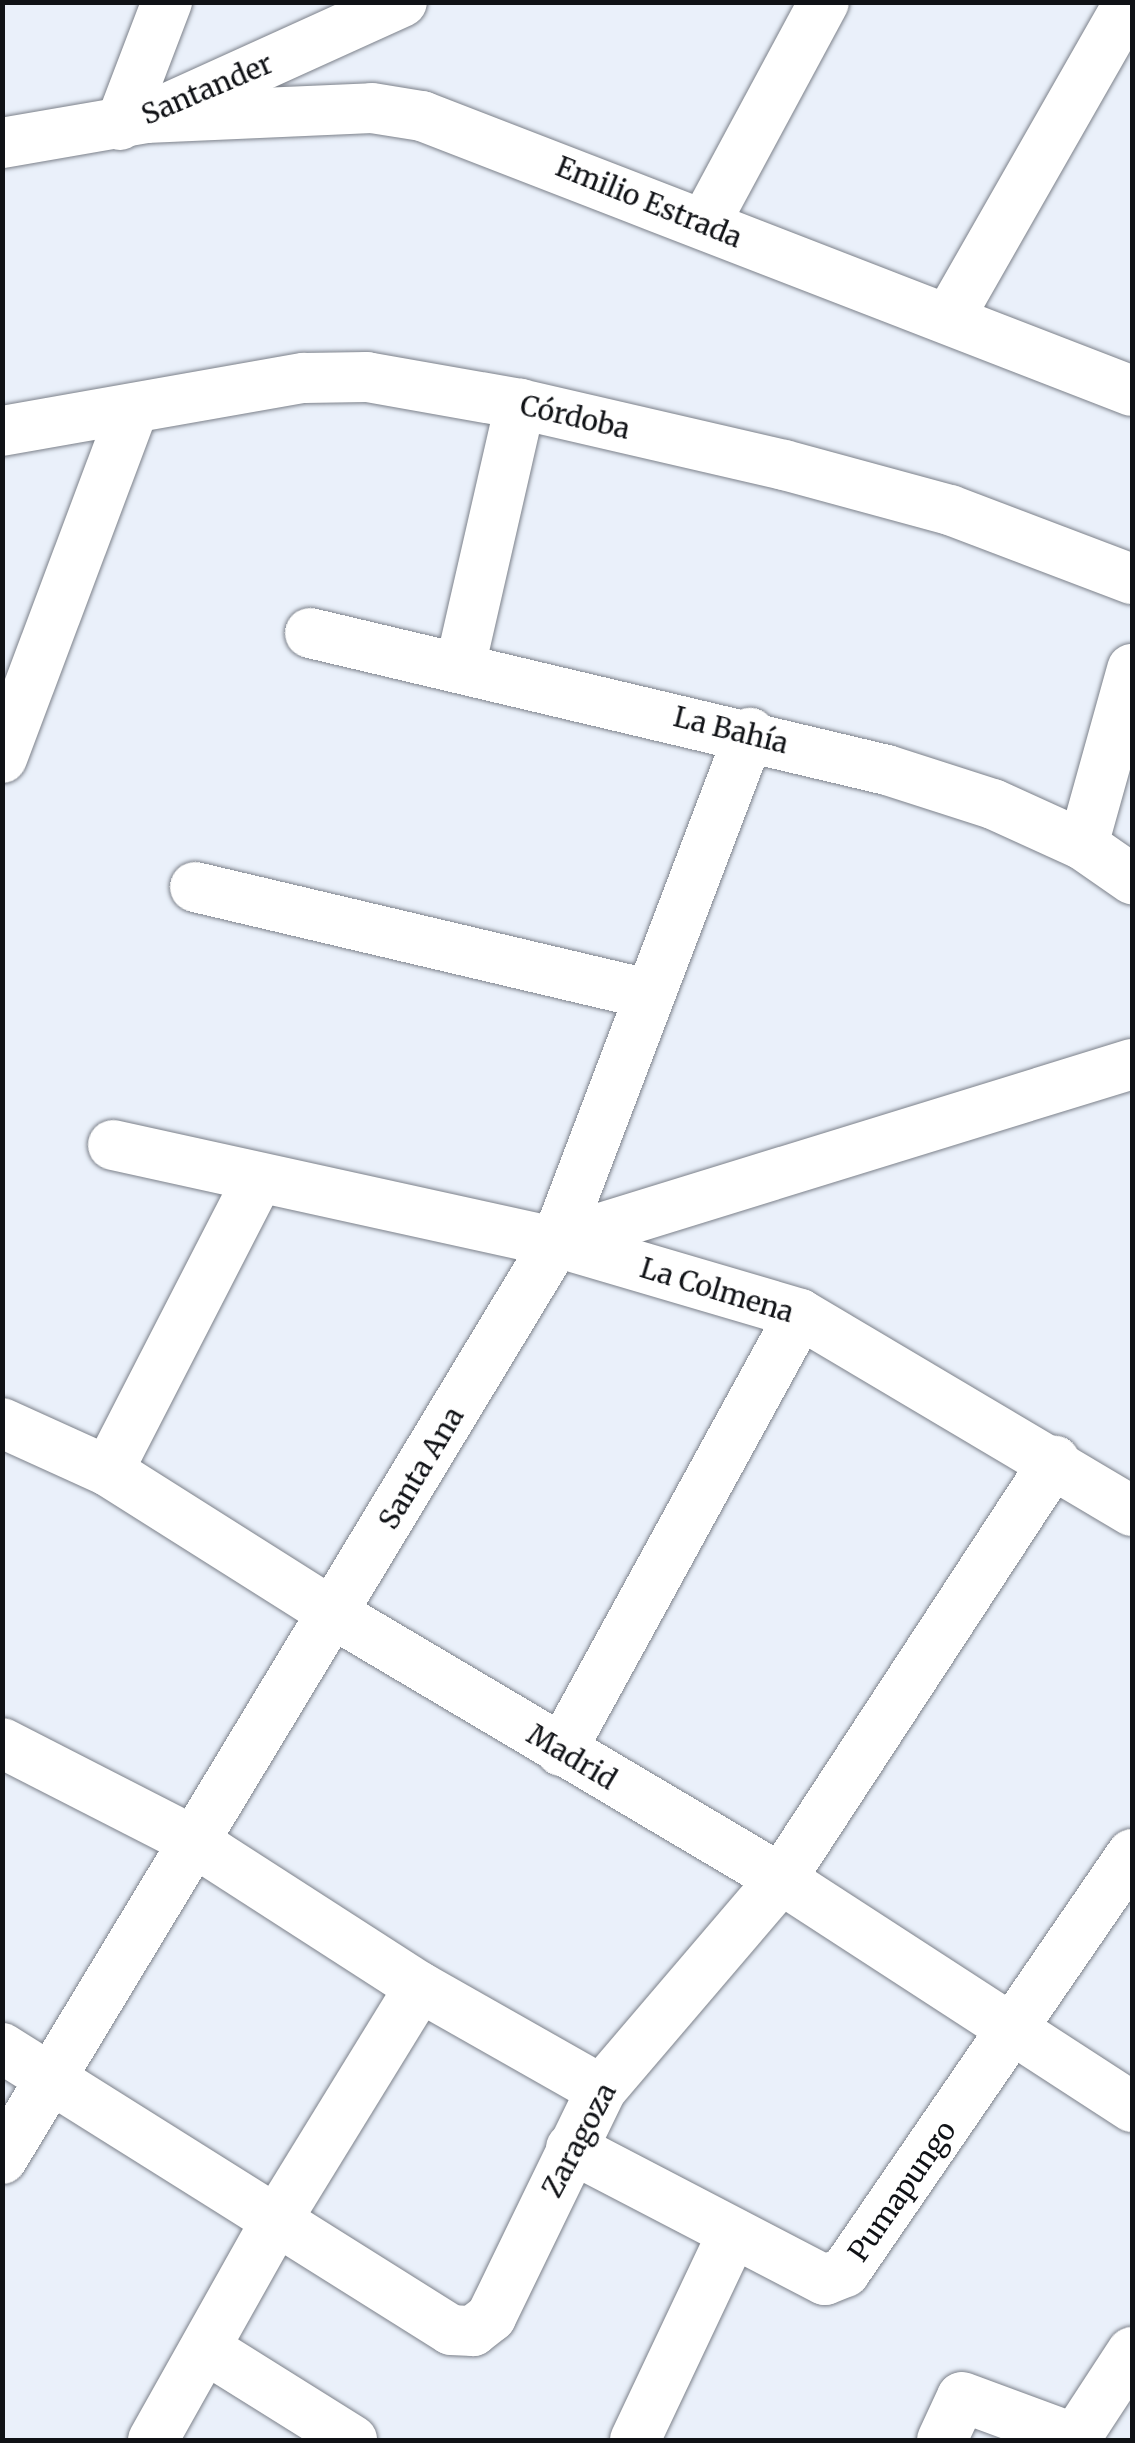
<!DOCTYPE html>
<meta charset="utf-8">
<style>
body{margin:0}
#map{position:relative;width:1135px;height:2443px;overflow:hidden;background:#eaf0fa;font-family:Merriweather,serif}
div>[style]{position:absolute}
.roads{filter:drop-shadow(0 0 2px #7c818a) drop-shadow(0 0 2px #7c818a)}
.minor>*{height:50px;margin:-25px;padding:0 25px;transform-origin:25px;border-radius:25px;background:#fff}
span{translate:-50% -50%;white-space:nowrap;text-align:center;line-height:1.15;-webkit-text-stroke:8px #fff;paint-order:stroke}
.street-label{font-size:28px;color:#101216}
.frame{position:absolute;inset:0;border:5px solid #101216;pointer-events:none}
</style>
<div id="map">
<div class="roads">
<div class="minor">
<div style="left:146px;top:118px;width:226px;rotate:-2.5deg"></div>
<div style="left:372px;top:108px;width:51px;rotate:9.1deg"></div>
<div style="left:422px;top:116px;width:761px;rotate:21.17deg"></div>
<div style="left:120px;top:125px;width:132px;rotate:-69.1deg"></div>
<div style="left:2px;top:143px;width:146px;rotate:-9.8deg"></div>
<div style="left:146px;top:118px;width:281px;rotate:-24.4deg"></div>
<div style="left:705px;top:223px;width:251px;rotate:-61.7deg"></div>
<div style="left:949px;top:318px;width:364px;rotate:-60.3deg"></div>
<div style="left:2px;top:431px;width:307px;rotate:-10deg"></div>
<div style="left:304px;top:378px;width:63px;rotate:-0.9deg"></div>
<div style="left:367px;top:377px;width:155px;rotate:10deg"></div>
<div style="left:520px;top:404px;width:271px;rotate:13deg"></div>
<div style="left:784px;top:465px;width:172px;rotate:15.2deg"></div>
<div style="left:950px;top:510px;width:195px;rotate:20.8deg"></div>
<div style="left:310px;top:633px;width:593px;rotate:13.36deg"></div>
<div style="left:887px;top:770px;width:111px;rotate:17.8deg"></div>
<div style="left:993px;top:804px;width:99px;rotate:24.5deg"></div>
<div style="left:1083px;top:845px;width:60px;rotate:34.8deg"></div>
<div style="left:460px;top:667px;width:270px;rotate:-77.1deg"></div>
<div style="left:2px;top:758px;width:372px;rotate:-69.4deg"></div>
<div style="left:1083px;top:845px;width:183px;rotate:-74.4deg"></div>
<div style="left:195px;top:887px;width:464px;rotate:13.3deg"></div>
<div style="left:113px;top:1145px;width:453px;rotate:12.4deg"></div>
<div style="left:556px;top:1242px;width:254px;rotate:16.4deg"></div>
<div style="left:800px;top:1314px;width:386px;rotate:30.7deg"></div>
<div style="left:556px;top:1242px;width:603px;rotate:-17.17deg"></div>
<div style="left:2px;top:1423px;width:116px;rotate:24.4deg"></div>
<div style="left:108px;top:1471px;width:267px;rotate:32.3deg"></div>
<div style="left:334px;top:1614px;width:520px;rotate:30.66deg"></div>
<div style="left:781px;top:1879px;width:419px;rotate:33deg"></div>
<div style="left:108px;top:1471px;width:326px;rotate:-62.8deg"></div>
<div style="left:2px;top:1743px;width:211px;rotate:27.1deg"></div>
<div style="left:190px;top:1839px;width:274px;rotate:32.8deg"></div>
<div style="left:420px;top:1987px;width:208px;rotate:29.6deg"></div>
<div style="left:561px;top:1751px;width:498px;rotate:-61.3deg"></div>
<div style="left:2px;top:2048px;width:530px;rotate:32.13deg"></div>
<div style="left:451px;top:2330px;width:22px;rotate:3deg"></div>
<div style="left:473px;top:2331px;width:23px;rotate:-38deg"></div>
<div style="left:491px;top:2317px;width:252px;rotate:-64.1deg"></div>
<div style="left:601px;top:2090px;width:277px;rotate:-49.5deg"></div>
<div style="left:781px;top:1879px;width:500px;rotate:-56.8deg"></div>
<div style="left:571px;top:2148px;width:286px;rotate:27.5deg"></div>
<div style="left:825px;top:2280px;width:22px;rotate:-22deg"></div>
<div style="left:845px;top:2272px;width:507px;rotate:-55.53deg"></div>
<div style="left:2px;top:2159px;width:1071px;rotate:-58.86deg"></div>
<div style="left:556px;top:1242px;width:545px;rotate:-69.14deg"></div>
<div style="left:208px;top:2350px;width:170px;rotate:32deg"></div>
<div style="left:1075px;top:2439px;width:104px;rotate:-56.8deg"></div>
<div style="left:153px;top:2440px;width:248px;rotate:-60.7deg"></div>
<div style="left:274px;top:2224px;width:278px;rotate:-58.4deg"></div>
<div style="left:635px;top:2440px;width:227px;rotate:-64.7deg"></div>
<div style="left:942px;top:2440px;width:47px;rotate:-65.1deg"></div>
<div style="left:962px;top:2397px;width:124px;rotate:20.3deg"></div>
</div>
</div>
<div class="street-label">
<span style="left:207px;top:89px;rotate:-23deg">Santander</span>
<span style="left:649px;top:202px;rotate:22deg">Emilio Estrada</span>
<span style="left:575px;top:417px;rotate:13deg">Córdoba</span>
<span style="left:731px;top:730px;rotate:14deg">La Bahía</span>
<span style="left:717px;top:1290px;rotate:17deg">La Colmena</span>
<span style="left:421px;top:1468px;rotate:-59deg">Santa Ana</span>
<span style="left:572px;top:1757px;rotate:31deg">Madrid</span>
<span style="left:579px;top:2140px;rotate:-62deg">Zaragoza</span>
<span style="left:902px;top:2191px;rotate:-55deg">Pumapungo</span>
</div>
<div class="frame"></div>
</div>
